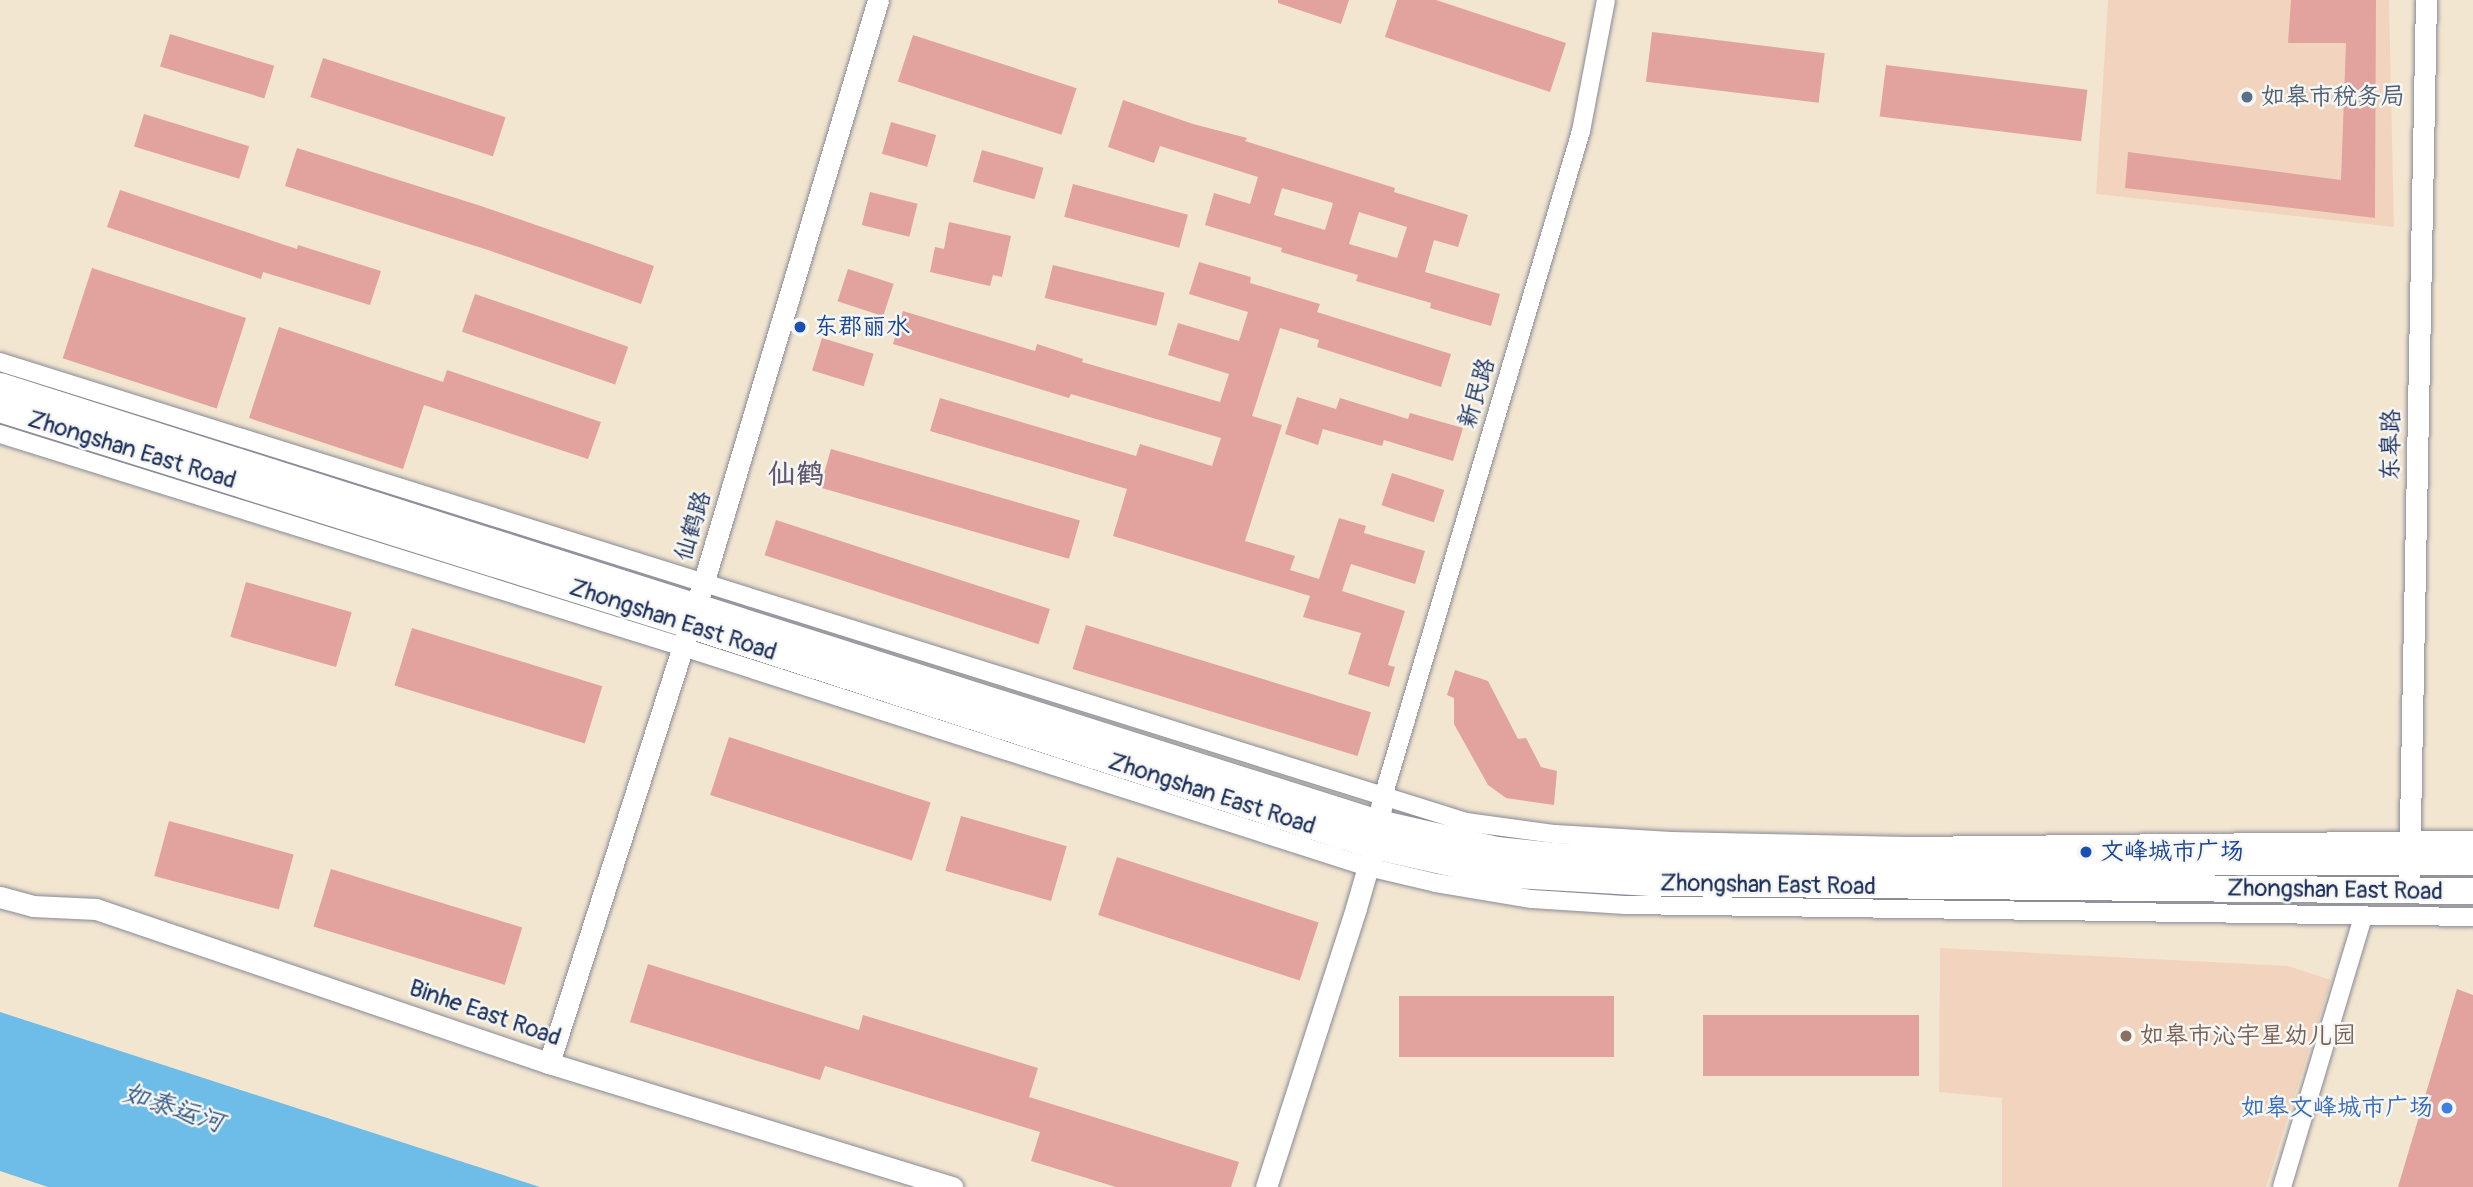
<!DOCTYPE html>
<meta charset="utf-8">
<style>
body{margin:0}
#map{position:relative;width:2473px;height:1187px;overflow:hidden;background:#f3e6d0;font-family:Pangolin,"LXGW WenKai TC",sans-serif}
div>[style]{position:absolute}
.built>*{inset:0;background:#f2d4be}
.water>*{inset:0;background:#6ebce8}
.building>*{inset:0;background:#e2a39e;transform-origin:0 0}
.roads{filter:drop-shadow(0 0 2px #878a97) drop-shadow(0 0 2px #878a97)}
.minor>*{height:18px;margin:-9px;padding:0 9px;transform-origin:9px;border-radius:9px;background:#fff}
.tertiary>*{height:21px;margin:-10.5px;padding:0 10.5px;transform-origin:10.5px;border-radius:10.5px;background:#fff}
.primary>*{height:26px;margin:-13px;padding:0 13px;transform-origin:13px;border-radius:13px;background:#fff}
.dots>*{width:19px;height:19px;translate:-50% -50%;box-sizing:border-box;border:4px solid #f6f6f2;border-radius:50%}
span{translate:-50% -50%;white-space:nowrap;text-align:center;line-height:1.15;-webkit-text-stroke:5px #f6f6f2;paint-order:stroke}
.service-label{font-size:24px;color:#4e5e75}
.left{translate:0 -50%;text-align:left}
.transit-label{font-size:24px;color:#164399}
.street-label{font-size:24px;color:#1b2f5e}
.education-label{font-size:24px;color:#785e54}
.shop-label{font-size:24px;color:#366cbe}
.right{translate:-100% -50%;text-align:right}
.water-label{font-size:26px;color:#345987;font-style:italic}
.quarter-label{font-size:28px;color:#615874;font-weight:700}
</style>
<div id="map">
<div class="built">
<div style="clip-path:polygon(2108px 0,2389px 0,2394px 227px,2096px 194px)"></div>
<div style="clip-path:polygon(1940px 948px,2288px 966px,2331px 980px,2266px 1187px,2002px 1187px,2002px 1098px,1939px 1092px)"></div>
</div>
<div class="water">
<div style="clip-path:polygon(0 1012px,540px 1187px,48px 1187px,0 1171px)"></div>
</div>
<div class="building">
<div style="clip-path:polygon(1278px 0,1349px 0,1341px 24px,1278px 3px)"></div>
<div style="clip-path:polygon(1397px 0,1436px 0,1566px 43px,1550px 92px,1385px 37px)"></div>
<div style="clip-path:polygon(2291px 0,2376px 0,2375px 218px,2125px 188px,2128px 152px,2341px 180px,2346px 43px,2288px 43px)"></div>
<div style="left:1652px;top:32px;width:174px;height:50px;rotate:7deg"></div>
<div style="left:170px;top:34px;width:109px;height:34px;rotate:17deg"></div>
<div style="left:913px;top:35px;width:172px;height:49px;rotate:18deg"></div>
<div style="left:323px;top:58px;width:192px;height:41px;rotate:18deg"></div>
<div style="left:1886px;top:65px;width:203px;height:52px;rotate:7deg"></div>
<div style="clip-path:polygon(evenodd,1123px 100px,1193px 124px,1247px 138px,1245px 141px,1395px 188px,1394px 192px,1468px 215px,1458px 247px,1434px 240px,1425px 272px,1500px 294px,1491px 326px,1430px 308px,1431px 303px,1356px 281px,1358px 275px,1281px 252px,1282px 248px,1205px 225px,1214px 193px,1250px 204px,1258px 177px,1160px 146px,1154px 163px,1108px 147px,1123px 100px,1282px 188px,1333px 203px,1325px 230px,1274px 215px,1282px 188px,1123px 100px,1359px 212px,1407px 227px,1397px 258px,1349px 244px,1359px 212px)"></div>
<div style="left:144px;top:114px;width:110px;height:34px;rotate:17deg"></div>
<div style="left:891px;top:122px;width:47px;height:33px;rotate:16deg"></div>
<div style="clip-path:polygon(297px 148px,481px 206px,654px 266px,641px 304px,488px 250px,285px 186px)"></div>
<div style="left:982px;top:150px;width:64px;height:33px;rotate:16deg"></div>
<div style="left:1073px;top:184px;width:119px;height:34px;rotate:15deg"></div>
<div style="clip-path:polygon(120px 190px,297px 249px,298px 245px,381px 271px,370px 305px,263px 272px,261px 279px,107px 227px)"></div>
<div style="left:870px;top:192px;width:49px;height:34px;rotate:14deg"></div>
<div style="clip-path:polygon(949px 222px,1011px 236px,1002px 277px,993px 275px,990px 286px,930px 272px,935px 247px,944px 249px)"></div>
<div style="clip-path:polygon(1199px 262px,1251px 277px,1250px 283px,1320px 304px,1317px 312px,1451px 354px,1441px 387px,1317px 347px,1319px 340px,1280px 328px,1252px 416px,1282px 425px,1245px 541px,1295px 556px,1290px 570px,1319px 579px,1339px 518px,1366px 526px,1364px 533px,1425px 551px,1415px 584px,1351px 564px,1342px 591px,1405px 611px,1388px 665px,1395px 667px,1389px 687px,1348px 674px,1361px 633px,1303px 617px,1310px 596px,1113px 536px,1127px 489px,930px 431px,940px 398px,1136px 456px,1140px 444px,1212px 466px,1221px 438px,1071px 394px,1069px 398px,893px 344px,903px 311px,1035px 351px,1037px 344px,1083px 359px,1082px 362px,1220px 402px,1229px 374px,1168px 355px,1178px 323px,1239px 341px,1248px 312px,1189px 294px)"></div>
<div style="left:1053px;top:265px;width:115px;height:34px;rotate:14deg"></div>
<div style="left:92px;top:268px;width:162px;height:95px;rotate:18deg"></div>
<div style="left:848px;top:269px;width:48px;height:34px;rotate:18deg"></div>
<div style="left:475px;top:294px;width:162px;height:40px;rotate:19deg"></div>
<div style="clip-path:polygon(279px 327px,443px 382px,447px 370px,601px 422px,588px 459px,424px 405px,403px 469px,249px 418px)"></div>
<div style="left:822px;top:338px;width:54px;height:34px;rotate:17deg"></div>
<div style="clip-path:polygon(1297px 397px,1336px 409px,1340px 398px,1408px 419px,1410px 413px,1463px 428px,1453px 461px,1384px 440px,1382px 446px,1323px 429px,1318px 445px,1285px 434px)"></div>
<div style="left:831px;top:449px;width:259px;height:40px;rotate:16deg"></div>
<div style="left:1392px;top:473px;width:55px;height:34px;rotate:18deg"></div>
<div style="left:776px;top:520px;width:288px;height:37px;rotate:18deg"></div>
<div style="left:246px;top:582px;width:110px;height:57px;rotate:16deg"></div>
<div style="left:1086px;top:625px;width:298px;height:46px;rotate:17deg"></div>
<div style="left:412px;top:628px;width:199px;height:60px;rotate:17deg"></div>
<div style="clip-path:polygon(1455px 670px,1488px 681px,1518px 739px,1526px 738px,1541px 767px,1557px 771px,1554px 805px,1506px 798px,1488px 785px,1454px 724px,1454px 698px,1447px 695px)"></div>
<div style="left:729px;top:737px;width:212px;height:61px;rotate:18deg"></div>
<div style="left:961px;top:816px;width:110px;height:57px;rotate:16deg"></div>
<div style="left:169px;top:821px;width:129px;height:57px;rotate:15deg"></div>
<div style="left:1117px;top:857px;width:212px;height:61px;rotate:18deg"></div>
<div style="left:331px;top:869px;width:200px;height:60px;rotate:17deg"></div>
<div style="clip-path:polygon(648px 964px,859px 1030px,863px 1015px,1038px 1068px,1029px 1097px,1239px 1162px,1231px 1187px,1116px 1187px,1031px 1161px,1040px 1132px,825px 1066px,820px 1080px,630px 1022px)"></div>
<div style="clip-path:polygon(2457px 989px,2473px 995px,2473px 1187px,2398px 1187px)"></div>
<div style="left:1399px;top:996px;width:215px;height:61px"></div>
<div style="left:1703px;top:1015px;width:216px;height:61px"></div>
</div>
<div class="roads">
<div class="minor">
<div style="left:0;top:362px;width:1536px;rotate:17.42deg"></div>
<div style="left:1466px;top:822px;width:90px;rotate:7.7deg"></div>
<div style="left:1555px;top:834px;width:116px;rotate:3.5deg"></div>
<div style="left:1671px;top:841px;width:235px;rotate:1.2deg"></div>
<div style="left:1906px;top:846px;width:567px;rotate:-0.61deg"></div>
<div style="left:0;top:434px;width:715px;rotate:17.32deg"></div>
<div style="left:683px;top:647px;width:719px;rotate:17.81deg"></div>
<div style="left:1368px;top:867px;width:70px;rotate:13.2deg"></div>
<div style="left:1436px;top:883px;width:97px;rotate:9.5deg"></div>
<div style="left:1532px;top:899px;width:93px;rotate:3.7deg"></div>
<div style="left:1625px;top:905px;width:848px;rotate:0.81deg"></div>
<div style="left:1383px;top:797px;width:695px;rotate:-73.44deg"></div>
<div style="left:1581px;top:131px;width:133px;rotate:-79.2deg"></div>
<div style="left:2282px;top:1187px;width:282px;rotate:-73.3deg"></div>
</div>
<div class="tertiary">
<div style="left:2409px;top:876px;width:876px;rotate:-88.89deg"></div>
<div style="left:0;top:897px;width:34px;rotate:15deg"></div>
<div style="left:33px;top:906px;width:63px;rotate:2.7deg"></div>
<div style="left:96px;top:909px;width:478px;rotate:18.8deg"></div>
<div style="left:549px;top:1063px;width:422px;rotate:17.1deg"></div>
<div style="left:549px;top:1063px;width:503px;rotate:-72.18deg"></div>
<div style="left:703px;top:584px;width:610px;rotate:-73.32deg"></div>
<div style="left:1266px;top:1187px;width:293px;rotate:-72.1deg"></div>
<div style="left:1356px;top:908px;width:65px;rotate:-73.8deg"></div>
<div style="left:1374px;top:846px;width:50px;rotate:-79.6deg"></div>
</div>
<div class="primary">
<div style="left:0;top:386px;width:1446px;rotate:17.6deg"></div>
<div style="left:1378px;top:823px;width:122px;rotate:12.8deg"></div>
<div style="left:1497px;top:850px;width:58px;rotate:5.9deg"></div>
<div style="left:1555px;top:856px;width:168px;rotate:2deg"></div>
<div style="left:1723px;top:862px;width:750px"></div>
<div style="left:0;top:409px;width:722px;rotate:17.41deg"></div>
<div style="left:689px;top:625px;width:720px;rotate:17.88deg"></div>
<div style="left:1374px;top:846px;width:128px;rotate:12.6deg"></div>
<div style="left:1499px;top:874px;width:152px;rotate:3.4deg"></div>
<div style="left:1651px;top:883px;width:822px;rotate:0.56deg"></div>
</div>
</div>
<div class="dots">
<div style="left:2247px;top:97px;background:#5c6f8a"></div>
<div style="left:800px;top:327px;background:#1a4fb4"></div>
<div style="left:2086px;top:852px;background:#1a4fb4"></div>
<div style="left:2126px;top:1036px;background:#8d6e63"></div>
<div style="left:2447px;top:1108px;background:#3f7fe0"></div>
</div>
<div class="service-label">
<span class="left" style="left:2261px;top:97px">如皋市税务局</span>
</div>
<div class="transit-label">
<span class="left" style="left:814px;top:327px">东郡丽水</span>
<span class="left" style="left:2100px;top:852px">文峰城市广场</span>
</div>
<div class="street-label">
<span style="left:1477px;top:393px;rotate:-73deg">新民路</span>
<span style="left:2391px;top:445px;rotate:-89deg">东皋路</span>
<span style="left:132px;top:450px;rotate:17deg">Zhongshan East Road</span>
<span style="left:693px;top:526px;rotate:-73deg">仙鹤路</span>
<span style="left:673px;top:620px;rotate:18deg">Zhongshan East Road</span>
<span style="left:1212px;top:794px;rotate:18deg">Zhongshan East Road</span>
<span style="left:1768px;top:885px;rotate:1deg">Zhongshan East Road</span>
<span style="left:2335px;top:890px;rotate:1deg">Zhongshan East Road</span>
<span style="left:485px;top:1013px;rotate:19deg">Binhe East Road</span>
</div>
<div class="education-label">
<span class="left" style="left:2140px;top:1036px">如皋市沁宇星幼儿园</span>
</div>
<div class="shop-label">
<span class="right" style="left:2433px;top:1108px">如皋文峰城市广场</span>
</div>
<div class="water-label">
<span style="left:173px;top:1109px;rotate:18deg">如泰运河</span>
</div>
<div class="quarter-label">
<span style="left:796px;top:475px">仙鹤</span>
</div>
</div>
